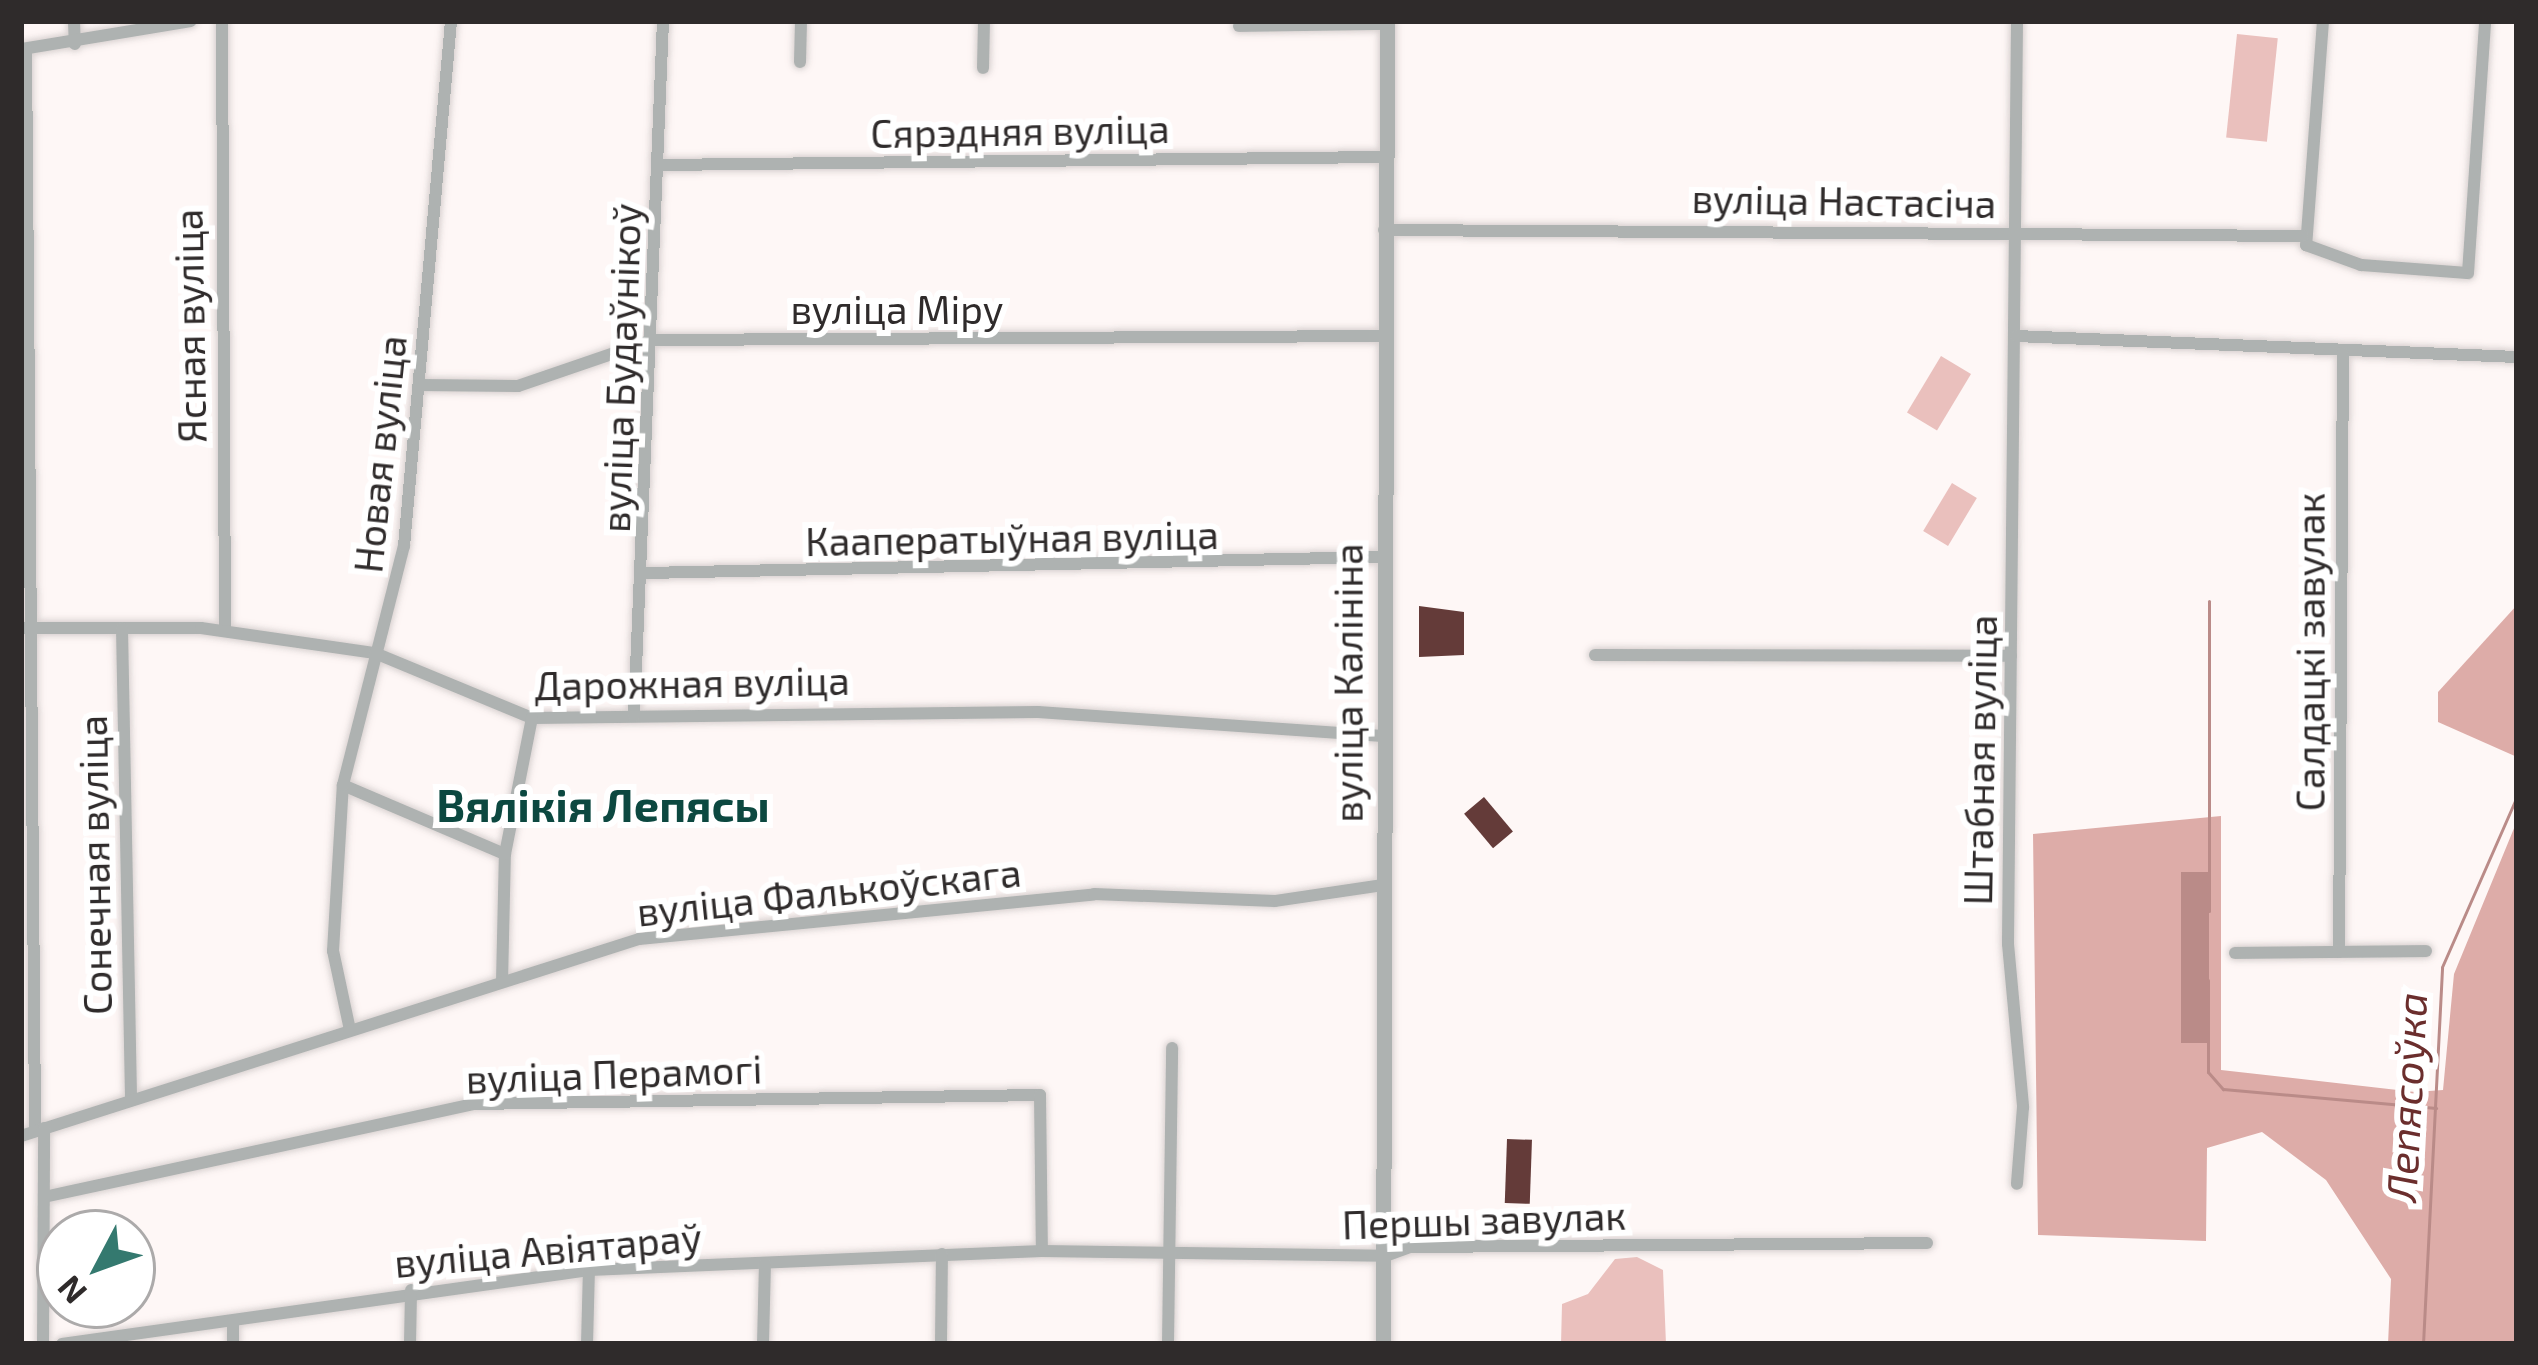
<!DOCTYPE html>
<meta charset="utf-8">
<style>
body{margin:0}
#map{position:relative;width:2538px;height:1365px;overflow:hidden;background:#fef7f6;font-family:"Exo 2",sans-serif}
div>[style]{position:absolute}
.green>*{inset:0;background:#eac0bd;transform-origin:0 0}
.forest>*{inset:0;background:#ddaca8}
.water>*{inset:0;background:#ba8b88;transform-origin:0 0}
.stream>*{height:3px;margin:-1.5px;padding:0 1.5px;transform-origin:1.5px;border-radius:1.5px;background:#ba8b88}
.building>*{inset:0;background:#643b39;transform-origin:0 0}
.roads{filter:drop-shadow(0 0 3px #d9d2d1) drop-shadow(0 0 3px #d9d2d1)}
.minor>*{height:12px;margin:-6px;padding:0 6px;transform-origin:6px;border-radius:6px;background:#aeb2b1}
.tertiary>*{height:15px;margin:-7.5px;padding:0 7.5px;transform-origin:7.5px;border-radius:7.5px;background:#aeb2b1}
span{translate:-50% -50%;white-space:nowrap;text-align:center;line-height:1.15;-webkit-text-stroke:12px #fff;paint-order:stroke}
.street-label{font-size:39px;color:#2f2b2b}
.water-label{font-size:42px;color:#6b2e2d;font-style:italic}
.quarter-label{font-size:45px;color:#0c4840;font-weight:700}
.frame{position:absolute;inset:0;border:24px solid #2f2b2b;pointer-events:none}
.north{position:absolute;left:36px;top:1209px;width:120px;height:120px;box-sizing:border-box;background:#fff;border:3px solid #acaaaa;border-radius:50%;rotate:229deg;font-size:33px;font-weight:700;line-height:48px;text-align:center;color:#2f2b2b}
.north::after{content:'';display:block;margin:auto;width:42px;height:54px;background:#34796f;clip-path:polygon(50% 0,100% 100%,50% 72%,0 100%)}
</style>
<div id="map">
<div class="green">
<div style="left:2237px;top:34px;width:41px;height:104px;rotate:6deg"></div>
<div style="left:1941px;top:356px;width:35px;height:66px;rotate:31deg"></div>
<div style="left:1952px;top:483px;width:29px;height:56px;rotate:31deg"></div>
<div style="clip-path:polygon(1637px 1257px,1663px 1270px,1666px 1344px,1561px 1344px,1562px 1304px,1588px 1294px,1615px 1259px)"></div>
</div>
<div class="forest">
<div style="clip-path:polygon(2517px 605px,2517px 757px,2438px 722px,2438px 692px)"></div>
<div style="clip-path:polygon(2221px 816px,2221px 1070px,2415px 1092px,2443px 1090px,2454px 974px,2517px 821px,2517px 1344px,2388px 1344px,2391px 1279px,2326px 1180px,2262px 1132px,2207px 1148px,2206px 1241px,2038px 1235px,2033px 834px)"></div>
</div>
<div class="water">
<div style="left:2209px;top:872px;width:171px;height:28px;rotate:90deg"></div>
</div>
<div class="stream">
<div style="left:2209px;top:911px;width:310px;rotate:-90deg"></div>
<div style="left:2208px;top:980px;width:92px;rotate:90deg"></div>
<div style="left:2208px;top:1072px;width:23px;rotate:49deg"></div>
<div style="left:2223px;top:1089px;width:214px;rotate:5.1deg"></div>
<div style="left:2423px;top:1344px;width:377px;rotate:-87.1deg"></div>
<div style="left:2442px;top:967px;width:187px;rotate:-66.3deg"></div>
</div>
<div class="building">
<div style="clip-path:polygon(1419px 606px,1464px 612px,1464px 655px,1419px 657px)"></div>
<div style="left:1484px;top:797px;width:45px;height:26px;rotate:50deg"></div>
<div style="left:1507px;top:1139px;width:25px;height:64px;rotate:2deg"></div>
</div>
<div class="roads">
<div class="minor">
<div style="left:74px;top:21px;width:23px;rotate:88deg"></div>
<div style="left:222px;top:21px;width:610px;rotate:89.72deg"></div>
<div style="left:2017px;top:21px;width:923px;rotate:90.56deg"></div>
<div style="left:2008px;top:944px;width:164px;rotate:84.7deg"></div>
<div style="left:2023px;top:1107px;width:77px;rotate:94.5deg"></div>
<div style="left:2323px;top:21px;width:225px;rotate:94.3deg"></div>
<div style="left:2306px;top:245px;width:59px;rotate:20deg"></div>
<div style="left:2361px;top:265px;width:107px;rotate:4.3deg"></div>
<div style="left:2468px;top:273px;width:253px;rotate:-86.1deg"></div>
<div style="left:1239px;top:26px;width:148px;rotate:-0.8deg"></div>
<div style="left:22px;top:49px;width:171px;rotate:-9.4deg"></div>
<div style="left:26px;top:49px;width:1082px;rotate:89.52deg"></div>
<div style="left:800px;top:62px;width:41px;rotate:-88.6deg"></div>
<div style="left:983px;top:68px;width:47px;rotate:-88.8deg"></div>
<div style="left:657px;top:165px;width:728px;rotate:-0.63deg"></div>
<div style="left:1384px;top:230px;width:919px;rotate:0.37deg"></div>
<div style="left:2016px;top:336px;width:501px;rotate:2.4deg"></div>
<div style="left:419px;top:385px;width:99px;rotate:0.6deg"></div>
<div style="left:518px;top:386px;width:142px;rotate:-18.9deg"></div>
<div style="left:652px;top:340px;width:731px;rotate:-0.31deg"></div>
<div style="left:646px;top:573px;width:734px;rotate:-1.25deg"></div>
<div style="left:21px;top:628px;width:180px"></div>
<div style="left:201px;top:628px;width:176px;rotate:8.2deg"></div>
<div style="left:375px;top:653px;width:170px;rotate:22.5deg"></div>
<div style="left:532px;top:718px;width:506px;rotate:-0.68deg"></div>
<div style="left:1038px;top:712px;width:342px;rotate:4deg"></div>
<div style="left:122px;top:628px;width:472px;rotate:88.9deg"></div>
<div style="left:1595px;top:655px;width:416px;rotate:0.1deg"></div>
<div style="left:634px;top:716px;width:696px;rotate:-87.61deg"></div>
<div style="left:343px;top:785px;width:176px;rotate:23.1deg"></div>
<div style="left:2339px;top:952px;width:599px;rotate:-89.62deg"></div>
<div style="left:2235px;top:953px;width:191px;rotate:-0.6deg"></div>
<div style="left:502px;top:982px;width:128px;rotate:-88.7deg"></div>
<div style="left:505px;top:854px;width:139px;rotate:-78.8deg"></div>
<div style="left:350px;top:1030px;width:81px;rotate:-102.1deg"></div>
<div style="left:333px;top:951px;width:166px;rotate:-86.6deg"></div>
<div style="left:343px;top:785px;width:247px;rotate:-75.7deg"></div>
<div style="left:404px;top:546px;width:527px;rotate:-84.88deg"></div>
<div style="left:21px;top:1136px;width:649px;rotate:-17.68deg"></div>
<div style="left:639px;top:939px;width:457px;rotate:-5.6deg"></div>
<div style="left:1094px;top:894px;width:181px;rotate:2.2deg"></div>
<div style="left:1275px;top:901px;width:110px;rotate:-8.4deg"></div>
<div style="left:44px;top:1197px;width:439px;rotate:-12.2deg"></div>
<div style="left:473px;top:1104px;width:567px;rotate:-0.91deg"></div>
<div style="left:1040px;top:1095px;width:156px;rotate:89.3deg"></div>
<div style="left:43px;top:1344px;width:216px;rotate:-89.7deg"></div>
<div style="left:62px;top:1344px;width:532px;rotate:-7.99deg"></div>
<div style="left:589px;top:1270px;width:453px;rotate:-2.4deg"></div>
<div style="left:1042px;top:1251px;width:343px;rotate:0.8deg"></div>
<div style="left:1385px;top:1256px;width:27px;rotate:-20deg"></div>
<div style="left:1410px;top:1247px;width:517px;rotate:-0.44deg"></div>
<div style="left:233px;top:1344px;width:23px;rotate:-90deg"></div>
<div style="left:410px;top:1344px;width:54px;rotate:-88.9deg"></div>
<div style="left:587px;top:1344px;width:74px;rotate:-88.5deg"></div>
<div style="left:763px;top:1344px;width:81px;rotate:-88.6deg"></div>
<div style="left:941px;top:1344px;width:90px;rotate:-89.4deg"></div>
<div style="left:1168px;top:1344px;width:296px;rotate:-89.2deg"></div>
</div>
<div class="tertiary">
<div style="left:1383px;top:1344px;width:1323px;rotate:-89.83deg"></div>
</div>
</div>
<div class="street-label">
<span style="left:1020px;top:131px;rotate:-1deg">Сярэдняя вуліца</span>
<span style="left:1844px;top:201px;rotate:1deg">вуліца Настасіча</span>
<span style="left:897px;top:309px">вуліца Міру</span>
<span style="left:190px;top:326px;rotate:-91deg">Ясная вуліца</span>
<span style="left:621px;top:368px;rotate:-88deg">вуліца Будаўнікоў</span>
<span style="left:380px;top:454px;rotate:-84deg">Новая вуліца</span>
<span style="left:1012px;top:538px;rotate:-1deg">Кааператыўная вуліца</span>
<span style="left:2310px;top:652px;rotate:-90deg">Салдацкі завулак</span>
<span style="left:692px;top:683px;rotate:-1deg">Дарожная вуліца</span>
<span style="left:1348px;top:683px;rotate:-90deg">вуліца Калініна</span>
<span style="left:1980px;top:760px;rotate:-89deg">Штабная вуліца</span>
<span style="left:95px;top:865px;rotate:-91deg">Сонечная вуліца</span>
<span style="left:829px;top:892px;rotate:-6deg">вуліца Фалькоўскага</span>
<span style="left:614px;top:1074px;rotate:-2deg">вуліца Перамогі</span>
<span style="left:1484px;top:1220px;rotate:-2deg">Першы завулак</span>
<span style="left:548px;top:1250px;rotate:-5deg">вуліца Авіятараў</span>
</div>
<div class="water-label">
<span style="left:2405px;top:1097px;rotate:-87deg">Лепясоўка</span>
</div>
<div class="quarter-label">
<span style="left:603px;top:805px">Вялікія Лепясы</span>
</div>
<div class="frame"></div>
<div class="north">N</div>
</div>
